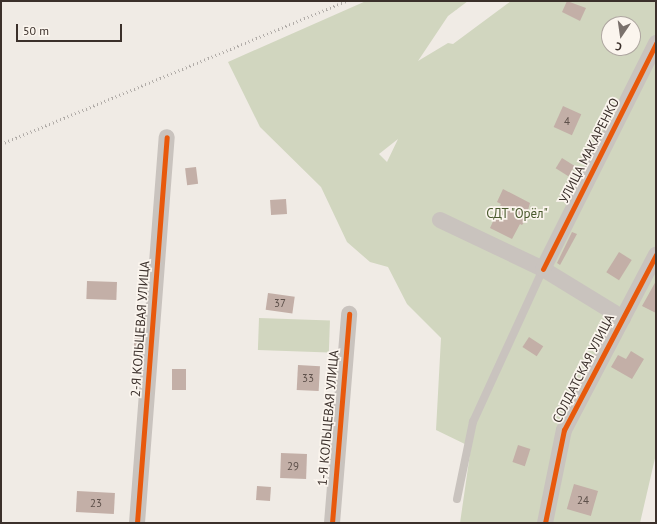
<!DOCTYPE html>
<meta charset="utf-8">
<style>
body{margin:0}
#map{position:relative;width:657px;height:524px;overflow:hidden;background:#f0ebe5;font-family:"PT Sans",sans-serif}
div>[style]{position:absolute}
.green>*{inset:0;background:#d1d6bf;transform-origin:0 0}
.building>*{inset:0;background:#c3afa7;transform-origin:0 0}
.lane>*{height:8px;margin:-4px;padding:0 4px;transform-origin:4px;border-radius:4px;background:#c9c3be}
.street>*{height:16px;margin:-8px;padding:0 8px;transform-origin:8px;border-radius:8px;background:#c9c3be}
.rail>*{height:3px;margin-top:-1.5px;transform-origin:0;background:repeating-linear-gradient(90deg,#b1aca8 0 1px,transparent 0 4px)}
.cycleway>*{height:5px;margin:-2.5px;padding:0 2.5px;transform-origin:2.5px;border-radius:2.5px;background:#e8590c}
span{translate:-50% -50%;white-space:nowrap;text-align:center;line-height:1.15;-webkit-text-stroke:3.5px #fbf5ee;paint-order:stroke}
.number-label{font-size:11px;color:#5d504a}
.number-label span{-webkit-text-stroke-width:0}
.street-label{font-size:13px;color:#3b302b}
.park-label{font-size:13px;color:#4a5a2e}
.frame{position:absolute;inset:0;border:2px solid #3b302b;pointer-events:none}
.north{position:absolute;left:601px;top:16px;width:40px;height:40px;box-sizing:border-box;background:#fbf5ee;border:1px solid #aea6a0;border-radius:50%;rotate:193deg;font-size:11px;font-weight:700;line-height:16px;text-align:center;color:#3b302b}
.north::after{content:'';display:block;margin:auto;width:14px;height:18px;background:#7a716c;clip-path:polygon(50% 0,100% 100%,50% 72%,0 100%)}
.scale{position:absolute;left:16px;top:24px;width:106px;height:18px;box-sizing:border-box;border:2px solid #3b302b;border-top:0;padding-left:5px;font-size:12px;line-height:14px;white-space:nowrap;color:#3b302b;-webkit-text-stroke:3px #fbf5ee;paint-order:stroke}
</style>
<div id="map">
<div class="green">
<div style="clip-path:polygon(evenodd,366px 1px,468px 1px,448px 16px,418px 61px,448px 43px,453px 44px,511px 1px,656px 1px,656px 454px,640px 523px,460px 523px,471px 447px,436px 430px,441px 338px,407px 304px,388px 267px,370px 262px,347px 242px,321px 187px,260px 127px,228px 62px,366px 1px,609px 24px,633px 24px,633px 48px,609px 48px,609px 24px,366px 1px,398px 139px,387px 162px,379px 154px,398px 139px)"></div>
<div style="left:259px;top:318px;width:71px;height:32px;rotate:2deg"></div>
</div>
<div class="building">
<div style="clip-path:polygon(567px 1px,586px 8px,580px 21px,562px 12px)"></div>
<div style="left:563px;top:106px;width:20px;height:23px;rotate:24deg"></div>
<div style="left:562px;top:158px;width:15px;height:12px;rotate:32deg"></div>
<div style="left:196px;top:167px;width:17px;height:11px;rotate:83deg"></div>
<div style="clip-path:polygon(503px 189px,530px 203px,525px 221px,522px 225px,520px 224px,512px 239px,490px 228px,501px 204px,497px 202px)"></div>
<div style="left:286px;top:199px;width:15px;height:16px;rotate:86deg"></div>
<div style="clip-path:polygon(572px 232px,577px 234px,560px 265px,557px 263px)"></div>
<div style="left:619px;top:252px;width:15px;height:24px;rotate:32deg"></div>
<div style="left:87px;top:281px;width:30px;height:18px;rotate:2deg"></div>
<div style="clip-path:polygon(656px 281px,656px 313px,642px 306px)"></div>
<div style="left:268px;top:293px;width:27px;height:17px;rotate:8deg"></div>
<div style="left:134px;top:326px;width:9px;height:28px"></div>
<div style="left:529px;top:337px;width:17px;height:12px;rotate:33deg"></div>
<div style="clip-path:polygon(631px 351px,644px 359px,632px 379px,611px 367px,618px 355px,626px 359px)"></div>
<div style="left:298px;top:365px;width:22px;height:25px;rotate:3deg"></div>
<div style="left:172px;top:369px;width:14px;height:21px"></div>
<div style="left:518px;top:445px;width:13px;height:18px;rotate:18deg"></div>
<div style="left:281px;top:453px;width:26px;height:25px;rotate:2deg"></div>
<div style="left:574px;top:484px;width:25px;height:26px;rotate:16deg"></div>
<div style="left:257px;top:486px;width:14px;height:14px;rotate:4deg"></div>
<div style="left:77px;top:491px;width:38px;height:21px;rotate:3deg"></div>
</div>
<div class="lane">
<div style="left:457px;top:499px;width:79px;rotate:-78.3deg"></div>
<div style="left:473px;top:422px;width:168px;rotate:-65.4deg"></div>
</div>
<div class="street">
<div style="left:440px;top:220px;width:114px;rotate:25.4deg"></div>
<div style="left:543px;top:269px;width:94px;rotate:31.5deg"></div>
<div style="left:543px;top:269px;width:253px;rotate:-63.4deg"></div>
<div style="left:137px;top:523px;width:387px;rotate:-85.6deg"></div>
<div style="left:332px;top:523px;width:210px;rotate:-85.3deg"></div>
<div style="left:545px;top:523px;width:95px;rotate:-78.5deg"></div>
<div style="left:564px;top:430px;width:198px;rotate:-62.3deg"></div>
</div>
<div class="rail">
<div style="left:1px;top:144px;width:374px;rotate:-22.5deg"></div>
</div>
<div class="cycleway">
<div style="left:543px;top:269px;width:253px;rotate:-63.4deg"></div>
<div style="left:137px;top:523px;width:387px;rotate:-85.6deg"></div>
<div style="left:332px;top:523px;width:210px;rotate:-85.3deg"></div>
<div style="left:545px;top:523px;width:95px;rotate:-78.5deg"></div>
<div style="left:564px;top:430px;width:198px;rotate:-62.3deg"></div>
</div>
<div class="number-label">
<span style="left:567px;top:121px">4</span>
<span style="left:280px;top:303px">37</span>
<span style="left:308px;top:378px">33</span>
<span style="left:293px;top:466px">29</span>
<span style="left:583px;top:500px">24</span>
<span style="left:96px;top:503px">23</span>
</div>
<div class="street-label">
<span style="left:590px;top:151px;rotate:-63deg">УЛИЦА МАКАРЕНКО</span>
<span style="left:141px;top:329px;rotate:-86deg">2-Я КОЛЬЦЕВАЯ УЛИЦА</span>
<span style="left:584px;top:369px;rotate:-63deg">СОЛДАТСКАЯ УЛИЦА</span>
<span style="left:329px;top:418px;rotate:-85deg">1-Я КОЛЬЦЕВАЯ УЛИЦА</span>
</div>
<div class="park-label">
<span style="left:517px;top:214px">СДТ "Орёл"</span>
</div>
<div class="frame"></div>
<div class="north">С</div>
<div class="scale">50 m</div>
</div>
